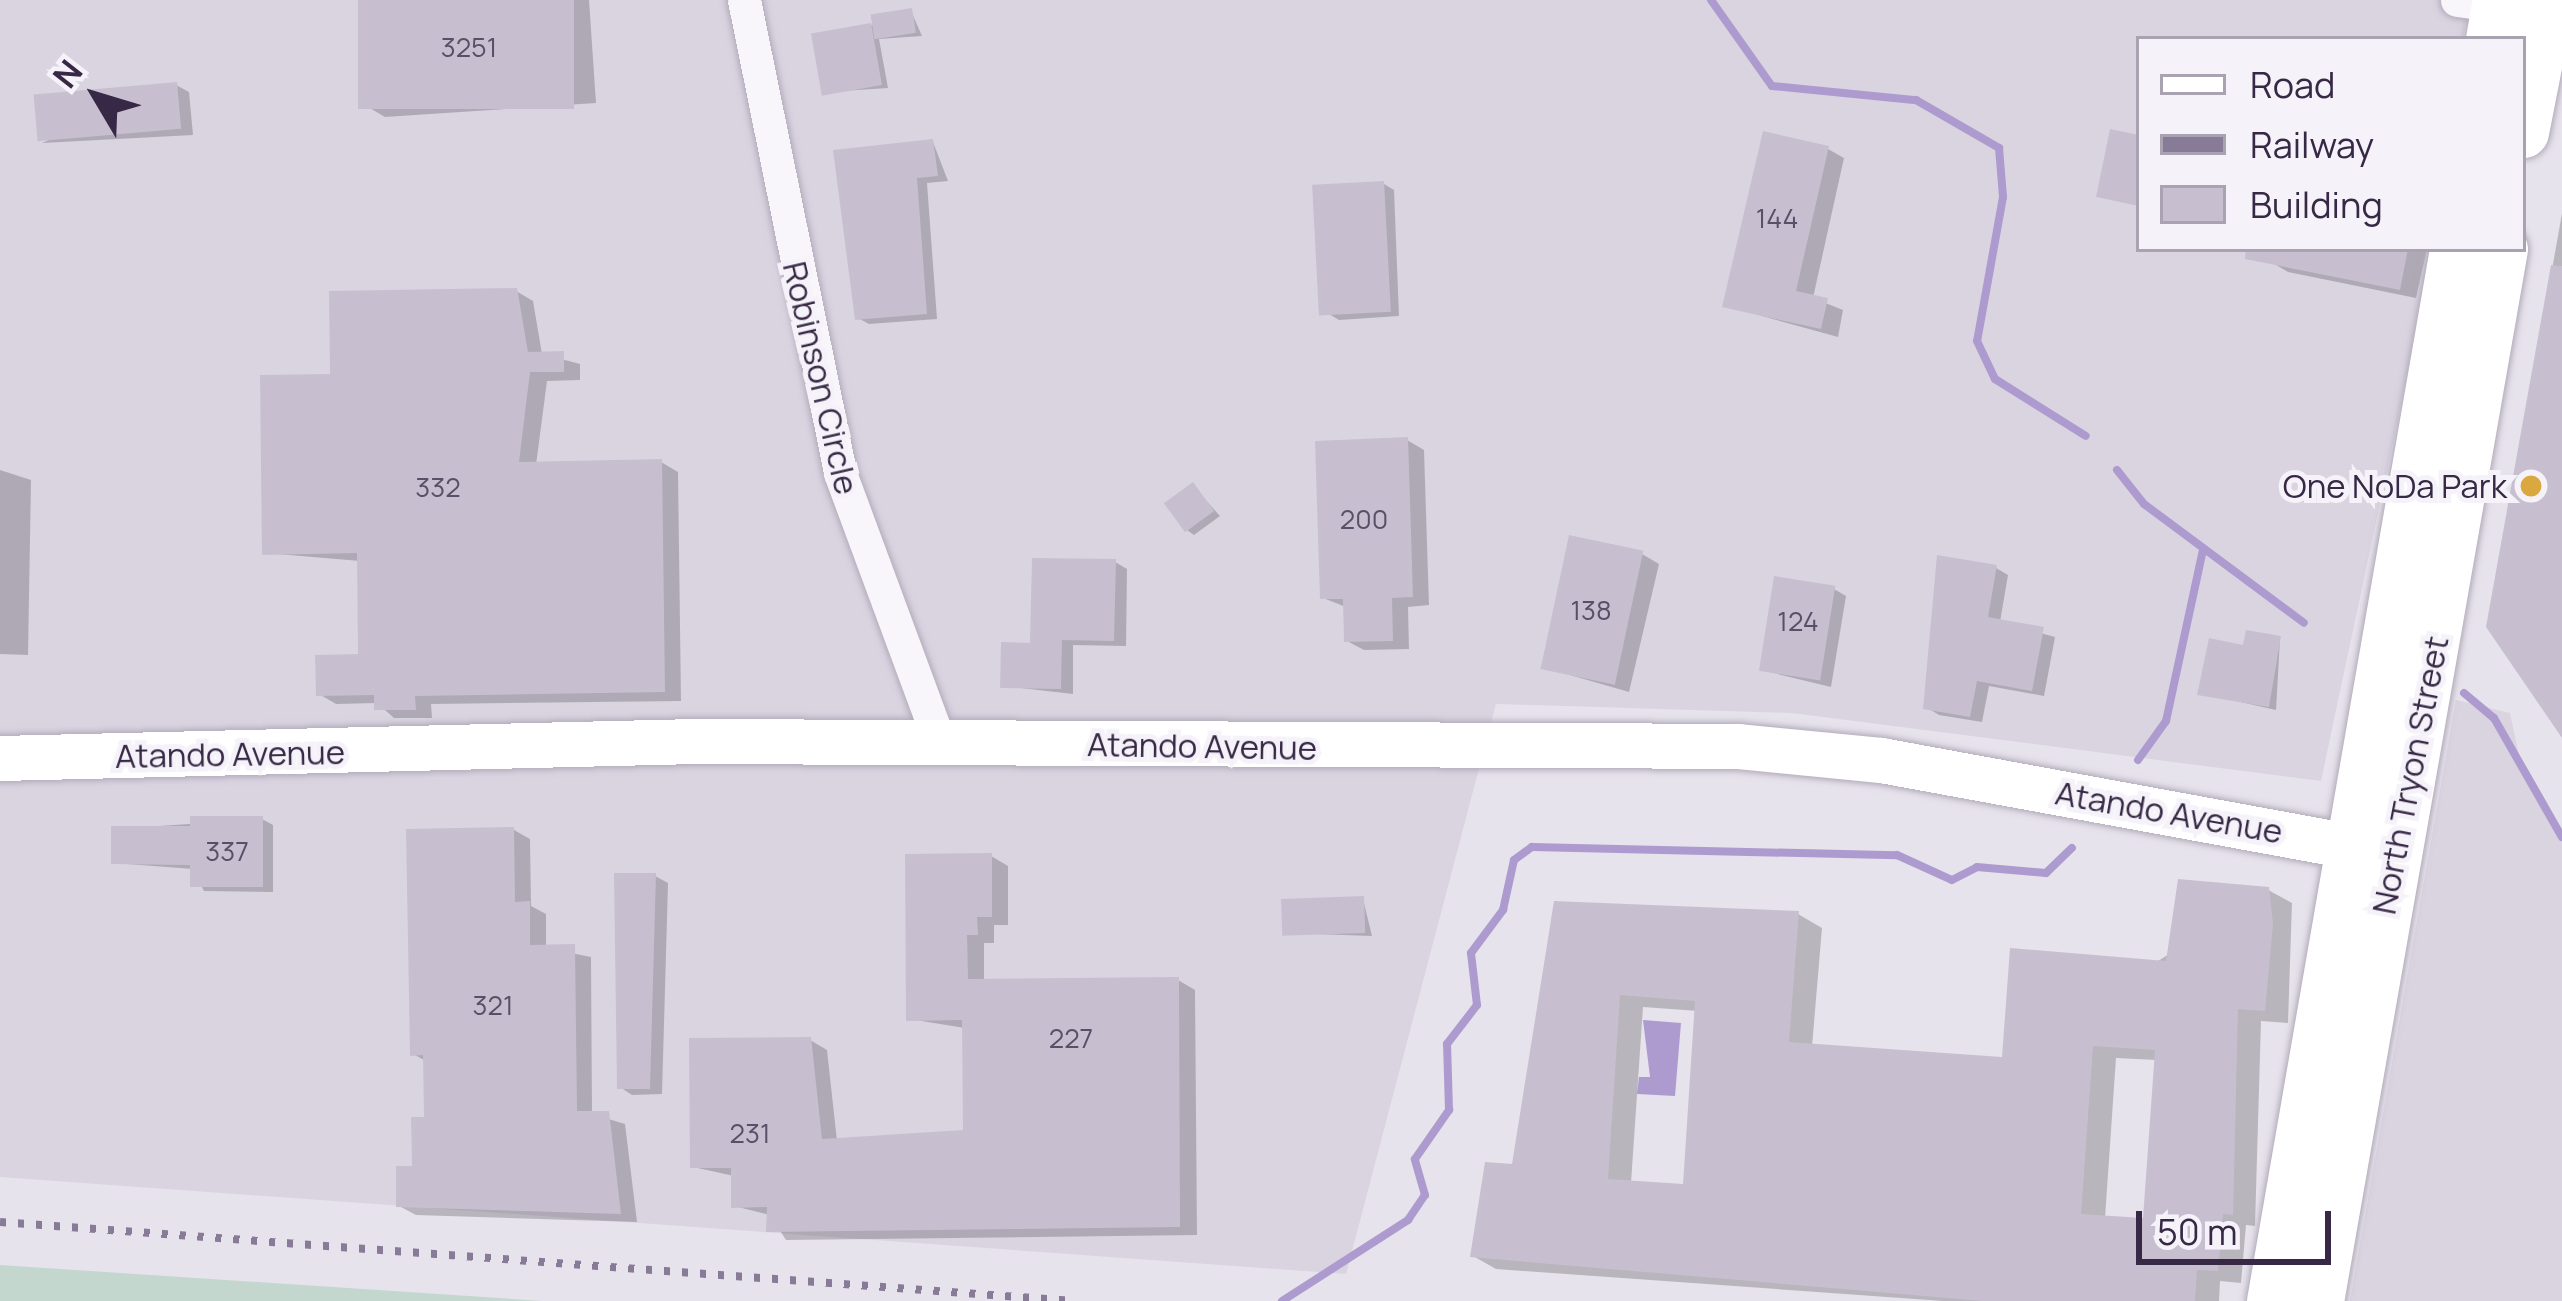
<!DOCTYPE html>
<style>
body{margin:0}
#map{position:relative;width:2562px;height:1301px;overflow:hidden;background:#e7e3ec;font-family:Manrope,sans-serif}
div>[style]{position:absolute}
.built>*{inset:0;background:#dad4e1}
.green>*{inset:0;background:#c3d7ce}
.water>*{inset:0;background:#ad9bcf}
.shadow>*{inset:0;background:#0003}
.stream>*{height:8px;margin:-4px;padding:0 4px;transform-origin:4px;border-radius:4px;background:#ad9bcf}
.building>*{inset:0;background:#c7bfcf;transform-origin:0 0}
.roads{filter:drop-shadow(0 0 3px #b2abba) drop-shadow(0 0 3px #b2abba)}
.minor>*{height:33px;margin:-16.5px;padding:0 16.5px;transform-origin:16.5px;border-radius:16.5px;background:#f8f6fa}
.secondary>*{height:45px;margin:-22.5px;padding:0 22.5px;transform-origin:22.5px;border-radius:22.5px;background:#fff}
.primary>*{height:51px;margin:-25.5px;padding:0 25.5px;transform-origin:25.5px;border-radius:25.5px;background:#fff}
.rail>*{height:8px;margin-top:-4px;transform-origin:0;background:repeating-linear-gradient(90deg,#887b97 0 6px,transparent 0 18px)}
.dots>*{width:33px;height:33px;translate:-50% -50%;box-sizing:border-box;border:6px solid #f5f3f9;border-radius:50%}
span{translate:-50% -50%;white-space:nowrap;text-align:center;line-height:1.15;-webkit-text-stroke:10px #f5f3f9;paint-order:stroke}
.number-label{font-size:27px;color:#5b4e68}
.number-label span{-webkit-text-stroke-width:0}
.street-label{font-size:33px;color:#372946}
.poi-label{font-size:33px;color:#372946}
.right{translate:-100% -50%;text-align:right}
.legend{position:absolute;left:2136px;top:36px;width:390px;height:216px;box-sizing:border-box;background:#f5f3f9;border:3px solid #a9a2b1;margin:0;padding:15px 21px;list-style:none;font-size:36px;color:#372946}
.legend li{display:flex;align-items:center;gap:24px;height:60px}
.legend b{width:60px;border:3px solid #a9a2b1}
.north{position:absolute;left:36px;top:36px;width:120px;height:120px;-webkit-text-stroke:9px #f5f3f9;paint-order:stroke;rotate:308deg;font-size:33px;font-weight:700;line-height:48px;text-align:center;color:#372946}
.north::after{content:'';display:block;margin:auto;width:42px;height:54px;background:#372946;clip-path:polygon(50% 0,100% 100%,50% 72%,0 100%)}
.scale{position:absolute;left:2136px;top:1211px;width:195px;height:54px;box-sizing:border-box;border:6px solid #372946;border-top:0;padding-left:15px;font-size:36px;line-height:42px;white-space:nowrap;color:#372946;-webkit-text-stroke:9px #f5f3f9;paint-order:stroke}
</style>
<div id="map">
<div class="built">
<div style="clip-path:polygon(0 0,2469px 0,2463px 39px,2139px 39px,2139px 249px,2434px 249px,2321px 781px,1792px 713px,1496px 704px,1346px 1274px,0 1177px)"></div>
<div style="clip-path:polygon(2456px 700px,2510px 713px,2522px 770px,2562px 829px,2562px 1301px,2350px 1301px)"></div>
</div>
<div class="green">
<div style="clip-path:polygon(0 1265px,542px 1301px,0 1301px)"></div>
</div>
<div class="water">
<div style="clip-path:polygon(1643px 1020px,1681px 1023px,1675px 1096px,1637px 1094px,1639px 1077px,1650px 1077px)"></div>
</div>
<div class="shadow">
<div style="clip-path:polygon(361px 0,589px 0,596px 103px,385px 117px,368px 107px)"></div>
<div style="clip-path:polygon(911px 11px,922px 36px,879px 39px,888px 88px,827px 92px,870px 26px)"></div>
<div style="clip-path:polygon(176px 85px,189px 92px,193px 135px,42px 143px)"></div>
<div style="clip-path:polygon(933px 142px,948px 181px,927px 183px,937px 319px,869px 324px,858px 318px,837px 152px)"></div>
<div style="clip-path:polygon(1828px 149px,1844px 158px,1813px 298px,1843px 310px,1838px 337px,1726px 306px)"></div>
<div style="clip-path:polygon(1384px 184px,1394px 190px,1399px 316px,1339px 320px,1329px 314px)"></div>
<div style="clip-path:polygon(2562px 213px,2562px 733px,2489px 627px)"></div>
<div style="clip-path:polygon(2273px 249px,2427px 249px,2416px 298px,2288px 272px,2271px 262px)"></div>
<div style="clip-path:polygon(516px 291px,533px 301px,542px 354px,580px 364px,580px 380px,547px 381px,536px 465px,661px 462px,678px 472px,681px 701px,431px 704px,432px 718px,394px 718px,377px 703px,336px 704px,319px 694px,361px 657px,360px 561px,265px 553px,333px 377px)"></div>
<div style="clip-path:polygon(1407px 440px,1424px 450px,1429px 605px,1408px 607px,1409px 649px,1364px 650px,1347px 641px,1346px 607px,1323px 598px)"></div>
<div style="clip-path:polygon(0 470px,31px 480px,28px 655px,0 654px)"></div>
<div style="clip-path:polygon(1193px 486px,1220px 516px,1194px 535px,1187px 530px)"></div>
<div style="clip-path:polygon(1642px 554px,1659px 564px,1629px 692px,1542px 667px)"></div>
<div style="clip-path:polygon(1115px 562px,1127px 569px,1126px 646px,1073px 645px,1073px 694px,1003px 686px)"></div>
<div style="clip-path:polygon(1996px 568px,2008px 575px,2000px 622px,2055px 637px,2044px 696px,1989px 686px,1982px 722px,1939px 715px,1926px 707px)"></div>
<div style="clip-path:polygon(1834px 589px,1846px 596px,1831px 687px,1761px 670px)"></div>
<div style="clip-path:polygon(2280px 639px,2276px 710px,2201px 693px,2246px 648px)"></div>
<div style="clip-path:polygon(262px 819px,273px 825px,273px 892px,204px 891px,193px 869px,114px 863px,114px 829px)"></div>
<div style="clip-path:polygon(514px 830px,530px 839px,531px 906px,546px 914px,546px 948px,591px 957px,592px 1114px,625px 1124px,637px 1222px,416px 1215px,399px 1206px,427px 1120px,426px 1061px,413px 1054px)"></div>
<div style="clip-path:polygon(991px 856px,1008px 866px,1008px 925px,994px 925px,994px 943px,984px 943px,984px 982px,1178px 980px,1195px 990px,1197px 1235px,786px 1240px,770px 1215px,734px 1206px,734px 1176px,693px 1167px,810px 1040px,827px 1050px,837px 1141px,966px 1133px,965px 1028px,909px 1019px)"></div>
<div style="clip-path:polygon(655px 876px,668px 883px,662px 1094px,632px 1095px,620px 1087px)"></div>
<div style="clip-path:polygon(evenodd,2268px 890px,2292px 903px,2288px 1023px,2261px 1021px,2255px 1226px,2246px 1225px,2241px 1283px,2220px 1281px,2219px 1301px,1943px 1301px,1496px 1269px,1473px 1256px,1515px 1168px,1556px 904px,1798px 914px,1822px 928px,1812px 1047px,2005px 1060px,2268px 890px,1643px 1007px,1698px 1011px,1685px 1187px,1631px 1183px,1643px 1007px,2268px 890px,2116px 1058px,2157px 1060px,2146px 1221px,2105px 1218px,2116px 1058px)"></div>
<div style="clip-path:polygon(1363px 899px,1372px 936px,1285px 933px)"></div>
</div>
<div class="stream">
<div style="left:1711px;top:0;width:105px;rotate:54.7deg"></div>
<div style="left:1772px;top:86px;width:145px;rotate:5.6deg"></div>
<div style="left:1916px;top:100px;width:96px;rotate:30deg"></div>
<div style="left:1999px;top:148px;width:49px;rotate:85.3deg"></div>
<div style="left:2003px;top:197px;width:146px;rotate:100.2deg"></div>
<div style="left:1977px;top:341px;width:42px;rotate:64.7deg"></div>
<div style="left:1995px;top:379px;width:107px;rotate:32.1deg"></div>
<div style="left:2117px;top:470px;width:43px;rotate:51.5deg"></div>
<div style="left:2144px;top:504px;width:199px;rotate:36.6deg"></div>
<div style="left:2464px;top:693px;width:39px;rotate:40deg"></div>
<div style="left:2494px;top:718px;width:137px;rotate:60.3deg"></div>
<div style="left:2138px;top:760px;width:48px;rotate:-54.3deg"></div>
<div style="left:2166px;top:721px;width:175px;rotate:-77.8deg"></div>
<div style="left:1282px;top:1301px;width:150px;rotate:-32.7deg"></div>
<div style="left:1408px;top:1220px;width:30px;rotate:-56deg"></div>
<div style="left:1425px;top:1195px;width:37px;rotate:-106deg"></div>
<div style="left:1415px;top:1159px;width:60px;rotate:-55.2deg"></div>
<div style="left:1449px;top:1110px;width:66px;rotate:-91.7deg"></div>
<div style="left:1447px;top:1044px;width:49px;rotate:-52.4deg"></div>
<div style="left:1477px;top:1005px;width:52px;rotate:-96.6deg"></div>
<div style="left:1471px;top:953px;width:54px;rotate:-53.3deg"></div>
<div style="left:1503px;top:910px;width:51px;rotate:-77.6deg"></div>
<div style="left:1514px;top:860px;width:22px;rotate:-36deg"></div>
<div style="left:1532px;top:847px;width:365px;rotate:1.3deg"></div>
<div style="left:1897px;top:855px;width:60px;rotate:24.4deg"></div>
<div style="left:1952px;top:880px;width:28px;rotate:-27deg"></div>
<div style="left:1977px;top:867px;width:69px;rotate:5deg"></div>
<div style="left:2046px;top:873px;width:36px;rotate:-44deg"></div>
</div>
<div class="building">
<div style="left:358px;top:0;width:216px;height:109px"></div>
<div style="left:912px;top:8px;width:25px;height:42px;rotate:81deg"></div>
<div style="left:871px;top:23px;width:63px;height:61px;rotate:80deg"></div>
<div style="left:177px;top:82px;width:47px;height:144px;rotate:85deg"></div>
<div style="clip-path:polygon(2110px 129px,2139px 135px,2139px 206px,2096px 197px)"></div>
<div style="clip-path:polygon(1763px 131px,1829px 146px,1796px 291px,1828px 298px,1821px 329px,1722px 307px)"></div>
<div style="clip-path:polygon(933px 139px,938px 176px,917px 178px,927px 314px,855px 320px,833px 150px)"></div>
<div style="left:1384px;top:181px;width:131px;height:72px;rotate:87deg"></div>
<div style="clip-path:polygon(2246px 249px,2408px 249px,2400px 290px,2245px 259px)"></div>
<div style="clip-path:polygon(2551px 265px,2562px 266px,2562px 738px,2486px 627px)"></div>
<div style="clip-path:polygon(517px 288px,528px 352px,564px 351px,564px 372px,530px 372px,519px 462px,662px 459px,665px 692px,415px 696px,416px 710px,374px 710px,374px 695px,316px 696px,315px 655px,358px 654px,357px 553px,262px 555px,260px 375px,330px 374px,329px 291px)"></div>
<div style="clip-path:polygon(1408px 437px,1413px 597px,1392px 598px,1393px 641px,1344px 642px,1343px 599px,1320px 599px,1315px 441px)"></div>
<div style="left:1193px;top:482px;width:36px;height:36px;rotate:54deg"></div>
<div style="left:1569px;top:535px;width:76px;height:137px;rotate:12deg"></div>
<div style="clip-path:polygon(1937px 555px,1997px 565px,1988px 617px,2044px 627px,2032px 691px,1977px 681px,1970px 717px,1923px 709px)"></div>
<div style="clip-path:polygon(1032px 558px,1116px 559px,1114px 641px,1062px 640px,1061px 689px,1000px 688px,1001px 642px,1030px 643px)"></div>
<div style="left:1774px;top:576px;width:62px;height:96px;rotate:9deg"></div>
<div style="clip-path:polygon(2246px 630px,2281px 636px,2269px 707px,2197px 695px,2209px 638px,2243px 645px)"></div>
<div style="clip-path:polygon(190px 816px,263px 816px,263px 887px,190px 887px,190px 865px,111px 864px,111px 826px,190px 826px)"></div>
<div style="clip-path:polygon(514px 827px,515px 902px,530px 901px,530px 945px,575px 944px,577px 1111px,609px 1111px,621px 1214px,396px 1207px,396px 1166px,412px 1166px,411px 1117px,424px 1117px,423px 1055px,410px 1056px,406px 829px)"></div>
<div style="clip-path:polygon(992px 853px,992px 917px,977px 917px,978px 935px,967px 935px,968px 979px,1179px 977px,1180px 1227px,766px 1232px,767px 1207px,731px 1208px,731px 1168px,690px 1168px,689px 1038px,811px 1037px,822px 1139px,963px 1130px,962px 1020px,906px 1021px,905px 854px)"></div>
<div style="clip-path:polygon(614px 873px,656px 873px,650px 1089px,617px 1089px)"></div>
<div style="clip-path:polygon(evenodd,2178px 879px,2269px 887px,2273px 924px,2265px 1011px,2238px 1009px,2233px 1215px,2223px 1214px,2218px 1271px,2197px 1270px,2195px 1301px,1983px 1301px,1470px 1257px,1485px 1162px,1512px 1164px,1554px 901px,1799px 911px,1789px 1042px,2002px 1057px,2010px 948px,2166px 961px,2178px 879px,1620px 995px,1695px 1001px,1683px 1184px,1608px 1179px,1620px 995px,2178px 879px,2093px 1046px,2155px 1050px,2143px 1218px,2081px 1214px,2093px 1046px)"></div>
<div style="left:1364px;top:896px;width:37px;height:83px;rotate:88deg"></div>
</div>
<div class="roads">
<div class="minor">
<div style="left:744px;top:0;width:483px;rotate:78.5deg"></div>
<div style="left:840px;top:473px;width:289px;rotate:69.7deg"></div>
<div style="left:2457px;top:0;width:59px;rotate:7.9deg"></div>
</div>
<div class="secondary">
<div style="left:0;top:758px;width:696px;rotate:-1.4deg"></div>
<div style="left:696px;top:741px;width:1042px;rotate:0.27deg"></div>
<div style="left:1738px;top:746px;width:144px;rotate:5.6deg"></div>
<div style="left:1881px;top:760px;width:514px;rotate:10.41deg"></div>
</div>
<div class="primary">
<div style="left:2491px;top:39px;width:40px;rotate:-80deg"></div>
<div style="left:2523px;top:132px;width:135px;rotate:-78.9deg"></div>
<div style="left:2272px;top:1301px;width:1068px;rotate:-80.13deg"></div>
<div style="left:2318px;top:1301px;width:1068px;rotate:-80.08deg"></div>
</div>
</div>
<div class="rail">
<div style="left:0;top:1222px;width:1077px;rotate:4.21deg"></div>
</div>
<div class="dots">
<div style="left:2531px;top:486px;background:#daa83f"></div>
</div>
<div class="number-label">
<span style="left:469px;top:47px">3251</span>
<span style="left:1777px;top:218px">144</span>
<span style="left:438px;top:487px">332</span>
<span style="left:1364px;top:519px">200</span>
<span style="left:1591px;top:610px">138</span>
<span style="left:1798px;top:621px">124</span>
<span style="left:227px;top:851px">337</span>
<span style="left:493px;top:1005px">321</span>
<span style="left:1071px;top:1038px">227</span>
<span style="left:750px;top:1133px">231</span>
</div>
<div class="street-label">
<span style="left:821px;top:378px;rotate:77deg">Robinson Circle</span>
<span style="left:1202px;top:746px;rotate:1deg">Atando Avenue</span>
<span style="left:230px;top:754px;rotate:-1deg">Atando Avenue</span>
<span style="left:2410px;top:775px;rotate:-79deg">North Tryon Street</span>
<span style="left:2169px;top:812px;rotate:10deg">Atando Avenue</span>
</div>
<div class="poi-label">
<span class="right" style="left:2507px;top:486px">One NoDa Park</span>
</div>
<ul class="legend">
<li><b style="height:15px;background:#fff"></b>Road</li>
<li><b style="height:15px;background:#887b97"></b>Railway</li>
<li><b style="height:33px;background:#c7bfcf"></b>Building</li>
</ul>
<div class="north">N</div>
<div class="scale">50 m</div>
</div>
